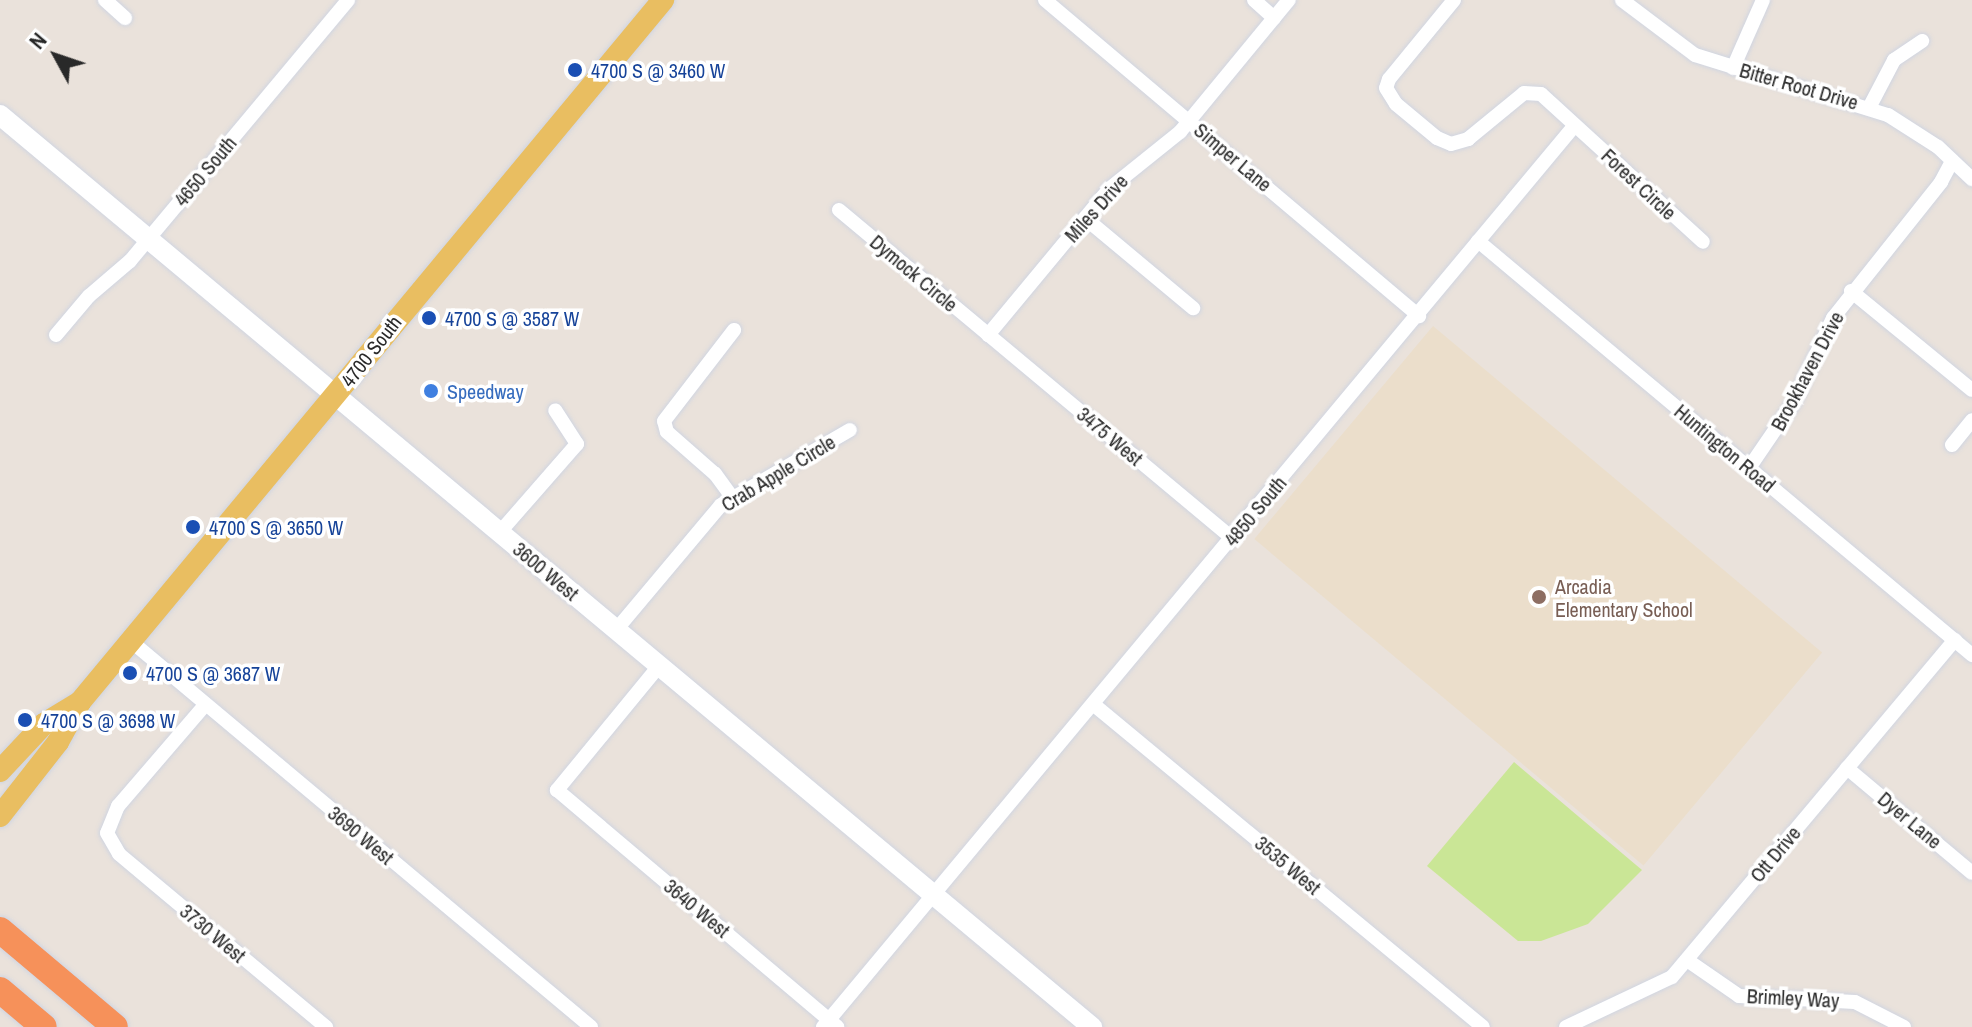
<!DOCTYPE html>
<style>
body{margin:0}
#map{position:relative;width:1972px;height:1027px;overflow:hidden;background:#eae2db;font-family:"Archivo Narrow",sans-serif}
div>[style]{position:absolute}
.education>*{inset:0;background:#ebdecb;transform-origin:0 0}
.pitch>*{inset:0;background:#cae696}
.roads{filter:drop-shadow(0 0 2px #d0d5e1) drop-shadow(0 0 2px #d0d5e1)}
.street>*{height:14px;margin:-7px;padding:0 7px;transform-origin:7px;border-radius:7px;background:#fff}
.secondary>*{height:20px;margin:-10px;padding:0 10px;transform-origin:10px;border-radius:10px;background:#fff}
.primary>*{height:22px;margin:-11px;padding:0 11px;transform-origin:11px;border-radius:11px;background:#e9be61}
.highway>*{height:26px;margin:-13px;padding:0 13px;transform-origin:13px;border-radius:13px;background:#f6915a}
.dots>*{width:22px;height:22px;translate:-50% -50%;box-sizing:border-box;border:4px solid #fff;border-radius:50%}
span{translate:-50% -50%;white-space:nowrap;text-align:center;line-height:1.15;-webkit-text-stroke:7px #fff;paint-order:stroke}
.transit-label{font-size:20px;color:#164399}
.left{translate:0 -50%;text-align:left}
.street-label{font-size:20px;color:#292929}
.shop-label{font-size:20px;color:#366cbe}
.education-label{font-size:20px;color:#785e54}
.north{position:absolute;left:16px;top:16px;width:80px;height:80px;-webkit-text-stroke:6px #fff;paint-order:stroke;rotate:310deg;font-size:22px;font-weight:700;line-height:32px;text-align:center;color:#292929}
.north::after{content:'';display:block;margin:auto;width:28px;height:36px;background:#292929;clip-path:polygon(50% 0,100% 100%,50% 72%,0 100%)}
</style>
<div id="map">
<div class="education">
<div style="left:1433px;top:326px;width:508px;height:278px;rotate:40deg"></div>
</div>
<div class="pitch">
<div style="clip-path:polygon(1514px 762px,1642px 870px,1588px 924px,1541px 941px,1518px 941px,1427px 866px)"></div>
</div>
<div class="roads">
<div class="street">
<div style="left:105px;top:0;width:27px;rotate:42deg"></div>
<div style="left:1045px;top:0;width:490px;rotate:40.2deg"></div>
<div style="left:1254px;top:0;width:27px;rotate:42deg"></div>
<div style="left:1454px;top:0;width:102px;rotate:129.4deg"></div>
<div style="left:1389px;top:79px;width:9px;rotate:108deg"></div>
<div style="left:1386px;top:88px;width:19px;rotate:58deg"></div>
<div style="left:1396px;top:104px;width:53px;rotate:39.7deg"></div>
<div style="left:1437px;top:138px;width:15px;rotate:23deg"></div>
<div style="left:1451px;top:144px;width:18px;rotate:-16deg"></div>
<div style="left:1468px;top:139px;width:72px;rotate:-39.4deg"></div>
<div style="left:1524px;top:93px;width:17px;rotate:3deg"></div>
<div style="left:1541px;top:94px;width:219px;rotate:42.4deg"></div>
<div style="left:1622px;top:0;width:91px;rotate:37deg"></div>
<div style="left:1695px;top:55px;width:202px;rotate:17.3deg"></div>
<div style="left:1888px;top:115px;width:59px;rotate:32.6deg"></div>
<div style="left:1938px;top:147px;width:47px;rotate:43.3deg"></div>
<div style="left:1733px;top:68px;width:74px;rotate:-66.2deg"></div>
<div style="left:1870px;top:106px;width:52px;rotate:-62.4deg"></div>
<div style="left:1894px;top:60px;width:34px;rotate:-34deg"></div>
<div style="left:839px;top:210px;width:512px;rotate:39.85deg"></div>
<div style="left:1085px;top:218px;width:141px;rotate:39.8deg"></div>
<div style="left:1478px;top:241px;width:645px;rotate:39.96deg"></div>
<div style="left:1851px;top:291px;width:156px;rotate:39.3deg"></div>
<div style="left:56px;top:335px;width:51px;rotate:-49.8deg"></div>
<div style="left:89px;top:296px;width:54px;rotate:-40.5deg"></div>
<div style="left:130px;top:261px;width:340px;rotate:-50.1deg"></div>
<div style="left:988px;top:335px;width:190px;rotate:-50.3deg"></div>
<div style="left:1109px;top:189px;width:91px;rotate:-38.8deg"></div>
<div style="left:1180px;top:132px;width:171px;rotate:-50.5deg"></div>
<div style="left:1952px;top:445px;width:32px;rotate:-51deg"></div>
<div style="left:1749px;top:468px;width:80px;rotate:-55.7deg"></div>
<div style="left:1794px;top:402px;width:93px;rotate:-65.1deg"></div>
<div style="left:1833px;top:318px;width:174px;rotate:-51.5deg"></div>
<div style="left:1941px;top:182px;width:24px;rotate:-62deg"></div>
<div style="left:732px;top:497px;width:29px;rotate:-126deg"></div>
<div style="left:715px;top:474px;width:64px;rotate:-138.8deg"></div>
<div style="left:667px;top:432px;width:11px;rotate:-105deg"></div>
<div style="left:664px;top:421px;width:115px;rotate:-52.4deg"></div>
<div style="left:500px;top:532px;width:117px;rotate:-48.8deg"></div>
<div style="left:577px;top:444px;width:40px;rotate:-122.9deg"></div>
<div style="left:616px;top:630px;width:163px;rotate:-50deg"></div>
<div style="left:721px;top:505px;width:149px;rotate:-30.2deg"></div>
<div style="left:132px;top:642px;width:599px;rotate:39.99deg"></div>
<div style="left:659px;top:666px;width:161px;rotate:129.4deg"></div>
<div style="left:557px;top:790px;width:367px;rotate:40.2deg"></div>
<div style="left:1093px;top:704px;width:506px;rotate:39.63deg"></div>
<div style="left:205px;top:705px;width:133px;rotate:130.7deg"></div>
<div style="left:118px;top:806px;width:29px;rotate:112deg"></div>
<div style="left:107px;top:833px;width:24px;rotate:60deg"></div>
<div style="left:119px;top:854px;width:270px;rotate:39.9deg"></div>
<div style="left:1847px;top:768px;width:163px;rotate:40deg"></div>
<div style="left:1687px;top:960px;width:63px;rotate:34.7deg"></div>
<div style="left:1739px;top:996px;width:116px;rotate:3deg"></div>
<div style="left:1855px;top:1002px;width:55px;rotate:27deg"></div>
<div style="left:823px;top:1027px;width:1174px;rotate:-50.18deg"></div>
<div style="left:1566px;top:1027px;width:117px;rotate:-25.3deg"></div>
<div style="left:1672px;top:977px;width:440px;rotate:-50deg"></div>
</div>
<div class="secondary">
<div style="left:0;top:115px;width:1423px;rotate:39.87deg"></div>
</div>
<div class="primary">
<div style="left:0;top:771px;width:64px;rotate:-46.9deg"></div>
<div style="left:44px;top:724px;width:42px;rotate:-31.4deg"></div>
<div style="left:0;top:816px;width:94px;rotate:-51.9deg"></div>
<div style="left:58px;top:742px;width:46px;rotate:-61.2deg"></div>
<div style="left:80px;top:702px;width:913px;rotate:-50.29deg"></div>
</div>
<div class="highway">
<div style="left:0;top:930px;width:150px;rotate:40.1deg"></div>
<div style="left:0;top:990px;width:57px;rotate:40.1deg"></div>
</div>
</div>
<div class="dots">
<div style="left:575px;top:70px;background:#1a4fb4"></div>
<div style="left:429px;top:318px;background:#1a4fb4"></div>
<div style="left:431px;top:391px;background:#3f7fe0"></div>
<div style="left:193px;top:527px;background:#1a4fb4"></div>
<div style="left:1539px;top:597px;background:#8d6e63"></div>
<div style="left:130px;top:673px;background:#1a4fb4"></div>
<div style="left:25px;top:720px;background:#1a4fb4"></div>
</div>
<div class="transit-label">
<span class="left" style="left:591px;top:70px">4700 S @ 3460 W</span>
<span class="left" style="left:445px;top:318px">4700 S @ 3587 W</span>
<span class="left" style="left:209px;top:527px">4700 S @ 3650 W</span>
<span class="left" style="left:146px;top:673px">4700 S @ 3687 W</span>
<span class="left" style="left:41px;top:720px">4700 S @ 3698 W</span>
</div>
<div class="street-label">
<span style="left:1799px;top:86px;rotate:16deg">Bitter Root Drive</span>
<span style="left:1233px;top:157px;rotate:40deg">Simper Lane</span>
<span style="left:205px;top:171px;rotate:-50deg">4650 South</span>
<span style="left:1639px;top:184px;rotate:43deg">Forest Circle</span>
<span style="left:1096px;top:208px;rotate:-48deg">Miles Drive</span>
<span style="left:914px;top:273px;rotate:40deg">Dymock Circle</span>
<span style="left:371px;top:351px;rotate:-52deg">4700 South</span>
<span style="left:1807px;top:371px;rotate:-62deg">Brookhaven Drive</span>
<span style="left:1110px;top:436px;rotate:40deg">3475 West</span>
<span style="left:1725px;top:448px;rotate:40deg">Huntington Road</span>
<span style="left:778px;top:473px;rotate:-31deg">Crab Apple Circle</span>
<span style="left:1255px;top:511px;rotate:-50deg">4850 South</span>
<span style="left:546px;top:571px;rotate:40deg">3600 West</span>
<span style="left:1910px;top:820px;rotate:40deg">Dyer Lane</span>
<span style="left:361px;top:835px;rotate:40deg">3690 West</span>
<span style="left:1775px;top:854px;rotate:-50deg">Ott Drive</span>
<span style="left:1288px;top:865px;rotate:40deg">3535 West</span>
<span style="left:697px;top:908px;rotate:40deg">3640 West</span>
<span style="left:213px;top:933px;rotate:40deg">3730 West</span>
<span style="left:1793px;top:998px;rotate:3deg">Brimley Way</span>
</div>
<div class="shop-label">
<span class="left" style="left:447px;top:391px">Speedway</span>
</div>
<div class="education-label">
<span class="left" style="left:1555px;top:598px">Arcadia<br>Elementary School</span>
</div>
<div class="north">N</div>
</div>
